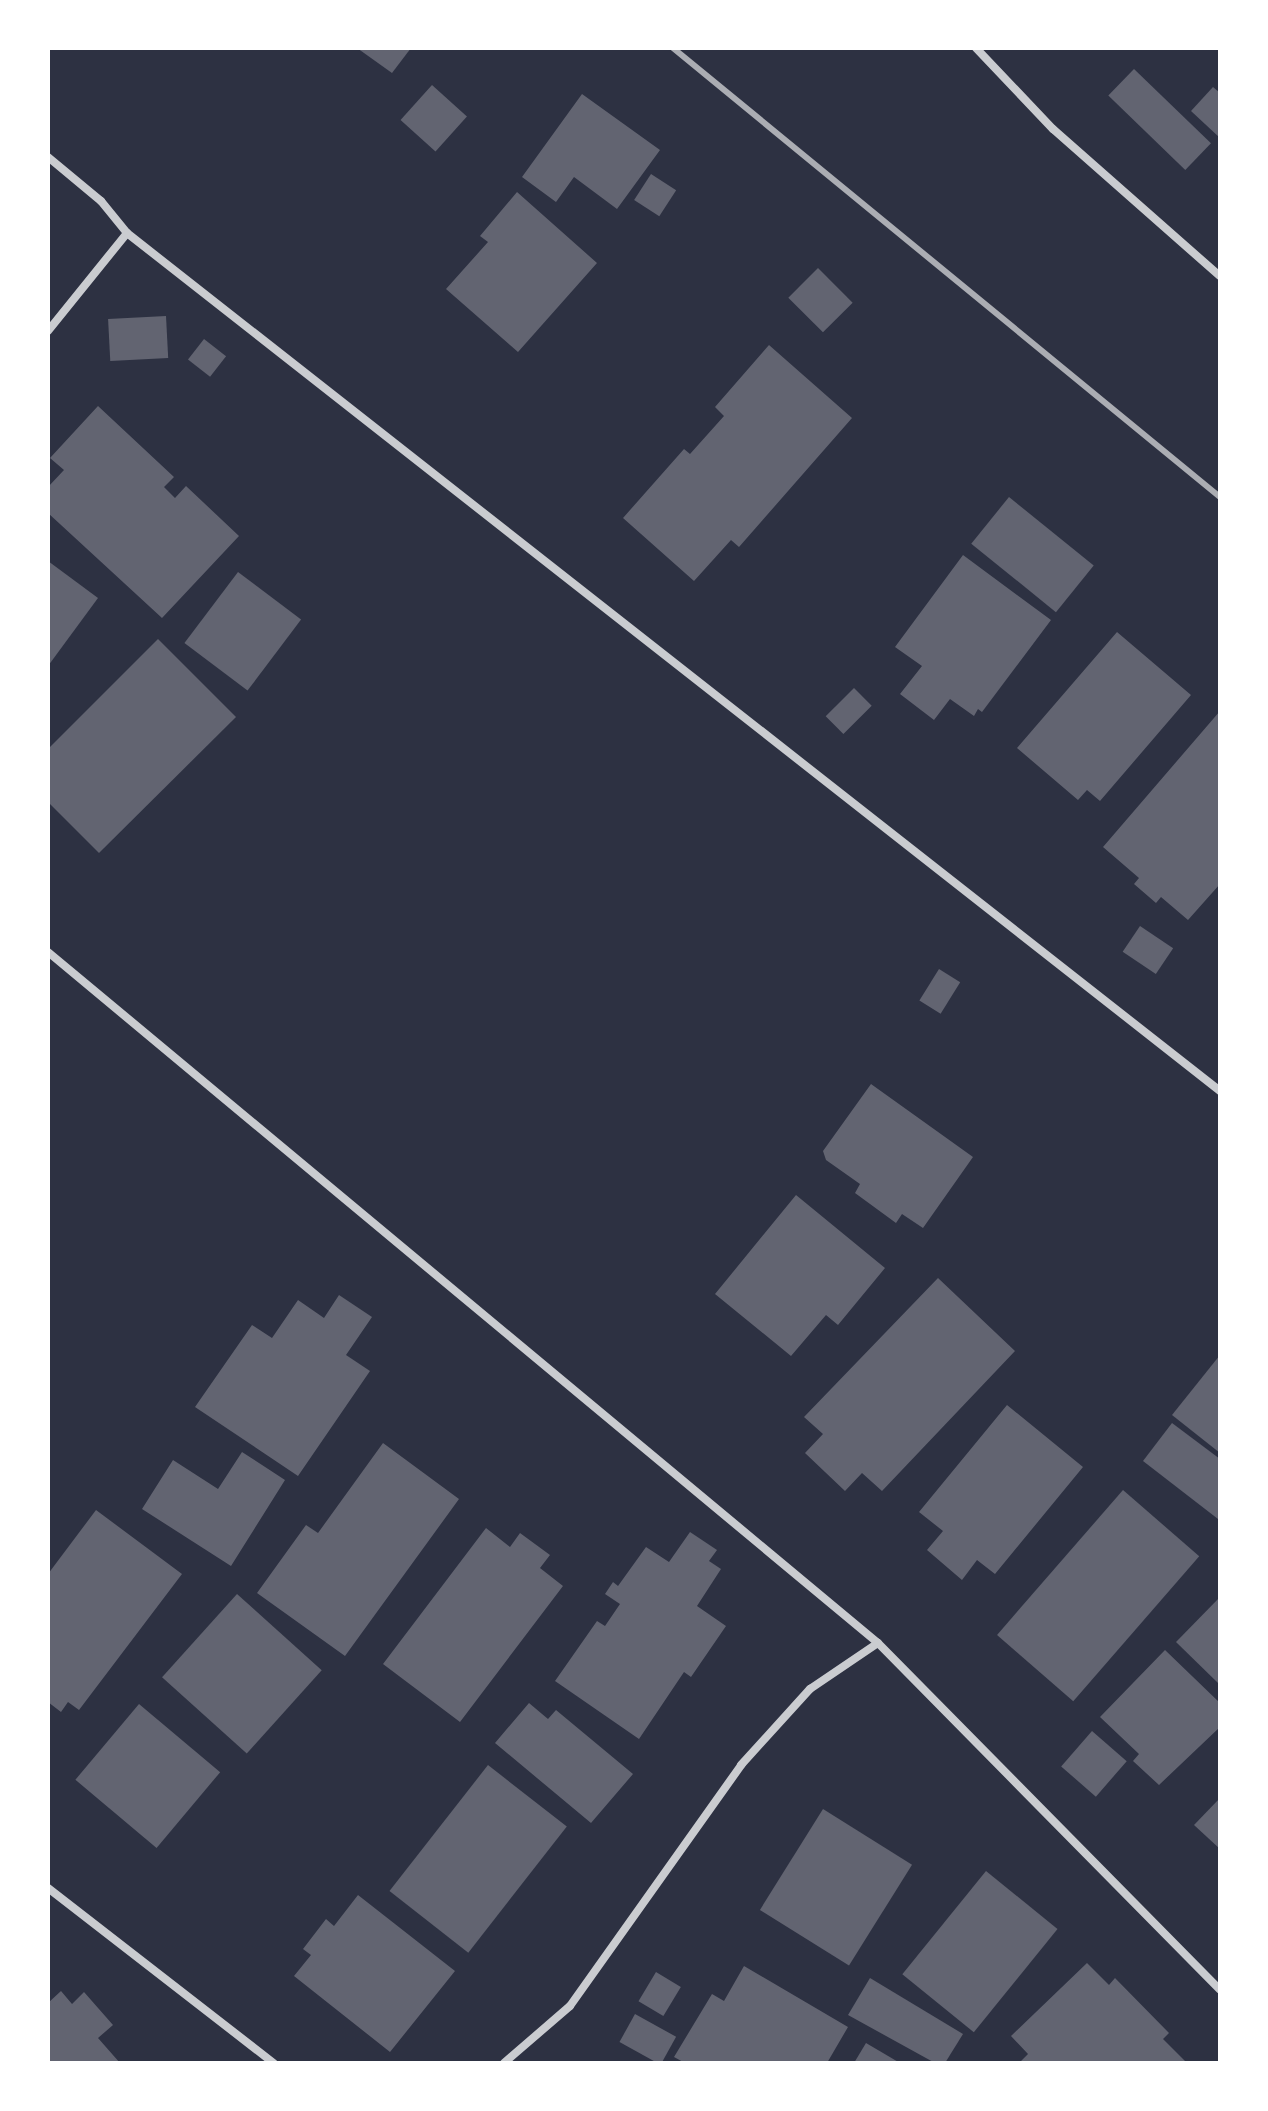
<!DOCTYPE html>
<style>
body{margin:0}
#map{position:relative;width:1268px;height:2111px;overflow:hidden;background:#2d3142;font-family:"Source Sans 3",sans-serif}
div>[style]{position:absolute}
.building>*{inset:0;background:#626471;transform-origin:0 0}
.minor>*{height:8px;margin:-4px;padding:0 4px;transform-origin:4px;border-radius:4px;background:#caccd0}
.rail>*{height:6px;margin:-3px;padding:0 3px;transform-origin:3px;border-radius:3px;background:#abadb3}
span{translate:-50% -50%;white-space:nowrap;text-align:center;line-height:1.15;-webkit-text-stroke:7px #fff;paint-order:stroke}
.frame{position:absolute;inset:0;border:50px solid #fff;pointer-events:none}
</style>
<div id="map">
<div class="building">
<div style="clip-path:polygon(357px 48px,411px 48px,392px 73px)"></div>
<div style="left:1134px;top:69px;width:107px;height:37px;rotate:44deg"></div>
<div style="left:432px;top:85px;width:47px;height:47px;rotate:42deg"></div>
<div style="clip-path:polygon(1213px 87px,1220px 93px,1220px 138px,1191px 111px)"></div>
<div style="clip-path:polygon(582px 94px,660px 150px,617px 209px,574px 177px,556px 202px,522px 177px)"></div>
<div style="left:651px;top:174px;width:30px;height:31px;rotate:33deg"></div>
<div style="clip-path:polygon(517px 192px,597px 263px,518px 352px,446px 289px,488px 242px,480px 236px)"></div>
<div style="left:818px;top:268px;width:49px;height:42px;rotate:45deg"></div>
<div style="left:166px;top:316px;width:42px;height:58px;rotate:87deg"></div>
<div style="left:204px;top:339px;width:28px;height:26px;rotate:38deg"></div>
<div style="clip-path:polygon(769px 345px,852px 418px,739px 547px,731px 540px,694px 581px,623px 518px,684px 449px,690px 454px,724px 416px,715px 407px)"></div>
<div style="clip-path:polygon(98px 406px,174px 477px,164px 487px,175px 498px,186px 486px,239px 536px,162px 618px,48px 513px,48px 487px,64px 470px,50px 458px)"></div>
<div style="left:1009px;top:497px;width:109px;height:60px;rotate:39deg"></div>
<div style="clip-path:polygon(963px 555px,1051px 620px,982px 712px,978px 709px,974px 716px,950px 699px,934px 720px,900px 694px,922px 666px,895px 647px)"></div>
<div style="clip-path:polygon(48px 561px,98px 598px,48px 666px)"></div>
<div style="left:238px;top:572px;width:79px;height:89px;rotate:37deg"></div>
<div style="clip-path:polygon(1117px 632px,1191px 695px,1100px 801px,1087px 790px,1078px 800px,1017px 748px)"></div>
<div style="clip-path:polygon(158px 639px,236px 717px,99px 853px,48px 802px,48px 749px)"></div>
<div style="left:854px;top:688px;width:25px;height:40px;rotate:45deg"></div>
<div style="clip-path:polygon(1220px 711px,1220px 884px,1188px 920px,1161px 897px,1156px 903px,1134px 884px,1139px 878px,1103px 847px)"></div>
<div style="left:1140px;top:926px;width:40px;height:31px;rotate:34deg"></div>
<div style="left:939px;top:969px;width:25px;height:37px;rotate:32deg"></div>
<div style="clip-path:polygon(871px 1084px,973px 1157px,923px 1228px,902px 1214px,896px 1223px,855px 1193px,860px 1184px,826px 1160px,823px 1151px)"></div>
<div style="clip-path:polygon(796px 1195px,885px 1268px,838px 1325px,826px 1315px,791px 1356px,715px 1294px)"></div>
<div style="clip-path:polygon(938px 1278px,1015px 1351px,882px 1491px,862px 1473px,845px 1491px,805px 1453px,823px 1434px,804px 1417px)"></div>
<div style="clip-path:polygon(339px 1295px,372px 1317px,346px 1355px,370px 1371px,298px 1476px,195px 1407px,252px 1325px,272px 1338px,298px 1300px,324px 1318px)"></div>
<div style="clip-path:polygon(1220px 1355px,1220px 1453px,1172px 1415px)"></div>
<div style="clip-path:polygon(1007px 1405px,1083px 1467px,995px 1574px,977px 1560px,962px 1580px,927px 1550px,943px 1531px,919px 1512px)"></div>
<div style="clip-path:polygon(1172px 1423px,1220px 1459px,1218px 1519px,1143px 1461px)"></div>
<div style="clip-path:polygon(383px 1443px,459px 1499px,345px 1656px,257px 1593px,306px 1525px,318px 1533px)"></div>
<div style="clip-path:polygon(242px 1452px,285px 1480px,231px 1566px,142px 1509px,173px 1460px,218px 1489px)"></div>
<div style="left:1123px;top:1490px;width:101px;height:192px;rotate:41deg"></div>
<div style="clip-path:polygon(96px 1510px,182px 1574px,79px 1710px,68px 1702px,61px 1712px,48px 1702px,48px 1574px)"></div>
<div style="clip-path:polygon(486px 1528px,510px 1547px,520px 1533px,550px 1555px,540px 1568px,563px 1586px,460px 1722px,383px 1664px)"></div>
<div style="clip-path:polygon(690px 1532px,717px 1550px,709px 1561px,721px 1569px,697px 1606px,726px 1626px,691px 1677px,684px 1672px,639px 1739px,555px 1681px,597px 1621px,605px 1626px,620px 1604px,605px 1594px,613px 1582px,618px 1586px,646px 1547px,669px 1562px)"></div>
<div style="left:237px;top:1594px;width:114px;height:112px;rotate:42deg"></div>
<div style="clip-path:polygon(1220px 1597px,1220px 1681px,1218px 1683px,1176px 1642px)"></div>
<div style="clip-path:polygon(1165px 1650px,1220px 1703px,1220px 1727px,1159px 1785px,1133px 1761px,1139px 1754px,1100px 1717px)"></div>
<div style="clip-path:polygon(529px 1703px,548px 1719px,556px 1710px,633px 1774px,591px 1823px,495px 1743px)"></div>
<div style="left:139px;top:1704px;width:106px;height:99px;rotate:40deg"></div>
<div style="left:1092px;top:1731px;width:46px;height:47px;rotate:41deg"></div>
<div style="left:488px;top:1765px;width:100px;height:160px;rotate:38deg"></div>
<div style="clip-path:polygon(1220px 1798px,1220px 1849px,1194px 1825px)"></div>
<div style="left:823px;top:1809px;width:105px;height:119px;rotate:32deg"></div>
<div style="left:986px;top:1871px;width:92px;height:133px;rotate:39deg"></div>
<div style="clip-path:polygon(358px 1895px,455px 1971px,390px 2052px,294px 1976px,311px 1955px,303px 1949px,326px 1919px,334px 1926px)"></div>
<div style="clip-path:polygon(1087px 1963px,1109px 1985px,1115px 1978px,1169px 2033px,1163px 2039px,1187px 2063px,1019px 2063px,1028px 2054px,1011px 2036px)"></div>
<div style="clip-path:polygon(744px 1966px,848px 2027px,827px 2063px,685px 2063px,674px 2057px,712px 1994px,724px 2001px)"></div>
<div style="left:656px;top:1972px;width:29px;height:34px;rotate:31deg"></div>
<div style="clip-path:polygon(870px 1978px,963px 2034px,945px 2063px,935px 2063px,848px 2015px)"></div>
<div style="clip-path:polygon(61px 1991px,72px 2004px,84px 1992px,113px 2025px,98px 2038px,120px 2063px,48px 2063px,48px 2003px)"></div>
<div style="left:635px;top:2014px;width:47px;height:32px;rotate:29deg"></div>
<div style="clip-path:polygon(866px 2043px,900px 2063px,854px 2063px)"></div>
</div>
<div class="minor">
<div style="left:976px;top:48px;width:112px;rotate:46.5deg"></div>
<div style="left:1053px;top:129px;width:222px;rotate:41.4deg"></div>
<div style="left:48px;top:157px;width:69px;rotate:39.7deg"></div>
<div style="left:101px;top:201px;width:41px;rotate:50.9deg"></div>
<div style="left:127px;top:233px;width:1390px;rotate:38.13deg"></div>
<div style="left:48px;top:331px;width:126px;rotate:-51.1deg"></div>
<div style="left:48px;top:952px;width:1080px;rotate:39.78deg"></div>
<div style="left:878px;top:1643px;width:487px;rotate:45.4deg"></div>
<div style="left:48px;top:1888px;width:286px;rotate:37.8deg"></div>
<div style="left:504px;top:2063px;width:87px;rotate:-40.8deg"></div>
<div style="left:570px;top:2006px;width:296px;rotate:-54.6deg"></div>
<div style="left:741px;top:1765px;width:103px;rotate:-47.8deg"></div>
<div style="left:810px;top:1689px;width:82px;rotate:-34.1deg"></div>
</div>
<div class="rail">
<div style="left:673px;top:48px;width:708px;rotate:39.38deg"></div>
</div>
<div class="frame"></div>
</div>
